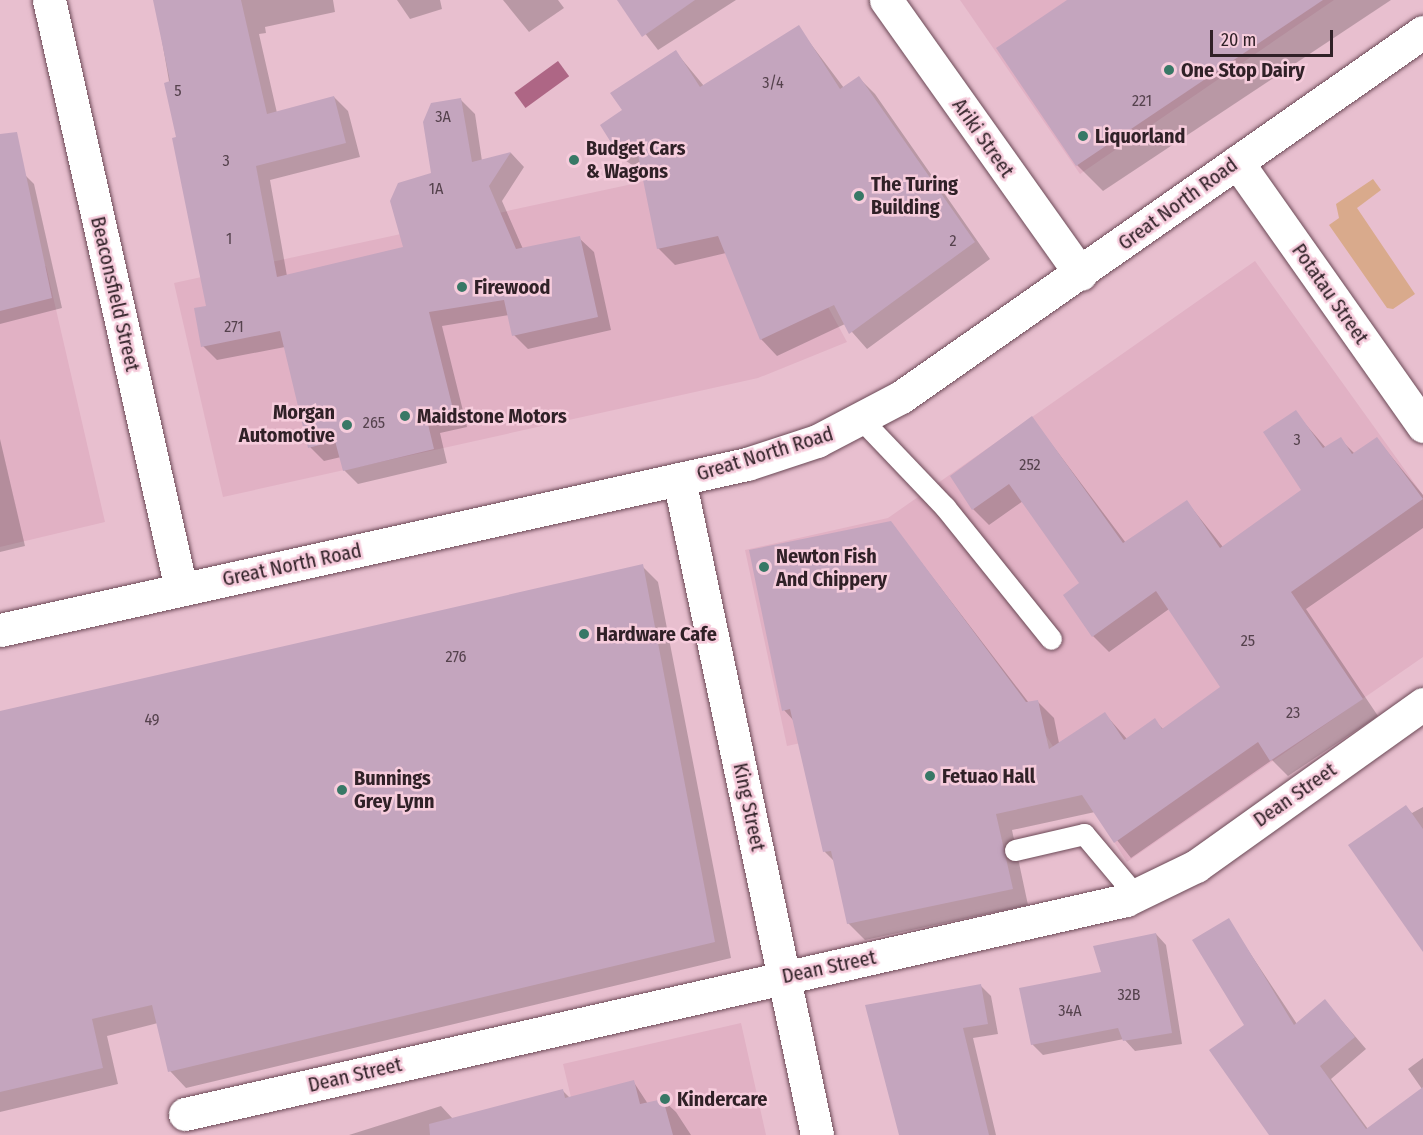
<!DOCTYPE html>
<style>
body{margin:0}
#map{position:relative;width:1423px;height:1135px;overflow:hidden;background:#e8bfcf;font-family:"Fira Sans Condensed",sans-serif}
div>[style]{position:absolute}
.built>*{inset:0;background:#e1b1c4}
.green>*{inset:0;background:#d9aa8c}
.water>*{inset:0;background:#ae6685;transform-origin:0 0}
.shadow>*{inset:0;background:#0003}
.building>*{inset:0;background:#c4a5be}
.roads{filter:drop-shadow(0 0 2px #6b4956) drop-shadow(0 0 2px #6b4956)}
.service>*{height:21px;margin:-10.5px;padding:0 10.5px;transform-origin:10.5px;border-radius:10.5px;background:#fff}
.minor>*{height:33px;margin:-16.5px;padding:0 16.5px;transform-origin:16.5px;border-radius:16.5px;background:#fff}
.primary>*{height:33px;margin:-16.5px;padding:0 16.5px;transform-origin:16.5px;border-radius:16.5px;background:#fff}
.dots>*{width:16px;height:16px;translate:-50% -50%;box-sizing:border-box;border:3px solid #f6ccdc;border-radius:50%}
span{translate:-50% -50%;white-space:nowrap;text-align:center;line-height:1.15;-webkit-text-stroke:5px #f6ccdc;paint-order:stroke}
.number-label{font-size:16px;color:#55424d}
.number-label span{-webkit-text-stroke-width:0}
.poi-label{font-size:20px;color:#302127;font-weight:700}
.left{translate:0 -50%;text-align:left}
.right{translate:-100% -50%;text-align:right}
.street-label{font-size:20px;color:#302127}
.scale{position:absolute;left:1210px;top:30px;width:123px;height:27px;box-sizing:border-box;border:3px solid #302127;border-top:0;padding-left:8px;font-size:18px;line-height:21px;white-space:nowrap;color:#302127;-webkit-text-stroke:4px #f6ccdc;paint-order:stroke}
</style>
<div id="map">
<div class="built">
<div style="clip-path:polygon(960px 0,1334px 0,1080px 174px)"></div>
<div style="clip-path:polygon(742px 148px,847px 342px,758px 378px,223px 497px,174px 283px,637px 183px)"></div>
<div style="clip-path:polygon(1255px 261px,1423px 495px,1423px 657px,1127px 862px,1020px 695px,787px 746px,745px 550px,888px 518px)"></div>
<div style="clip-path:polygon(46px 266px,105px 522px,0 547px,0 276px)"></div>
<div style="clip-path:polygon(741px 1023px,766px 1135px,580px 1135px,563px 1064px)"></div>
</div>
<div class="green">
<div style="clip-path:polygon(1373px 179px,1381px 190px,1357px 208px,1415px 294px,1393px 309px,1387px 308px,1329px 225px,1339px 218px,1336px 204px)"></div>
</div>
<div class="water">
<div style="left:558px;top:61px;width:19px;height:54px;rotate:54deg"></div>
</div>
<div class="shadow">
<div style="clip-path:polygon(155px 0,333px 0,335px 12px,265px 27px,266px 33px,259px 34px,277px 113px,334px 97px,348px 111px,360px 157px,270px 180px,287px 276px,405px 248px,461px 100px,475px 114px,482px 161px,511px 153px,524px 167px,502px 201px,523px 249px,579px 238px,594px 252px,611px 330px,528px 349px,514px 335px,509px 315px,442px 326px,467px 427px,440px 433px,447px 463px,358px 484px,344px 470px,341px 457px,324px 461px,310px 447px,285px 347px,217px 360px,203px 346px,208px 307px)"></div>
<div style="clip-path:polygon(397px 0,440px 0,442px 9px,410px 19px)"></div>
<div style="clip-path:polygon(503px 0,558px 0,564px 8px,529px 32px)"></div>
<div style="clip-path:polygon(619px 0,736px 0,658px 50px)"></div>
<div style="clip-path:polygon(1069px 0,1391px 0,1103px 191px,1077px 165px)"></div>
<div style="clip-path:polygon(798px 27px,844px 88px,859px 78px,875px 94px,990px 259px,867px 349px,845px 324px,777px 356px,761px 339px,726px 253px,675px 265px,658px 248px,643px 172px,623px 159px,624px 111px,675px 51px,704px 86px)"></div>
<div style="clip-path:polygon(24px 174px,34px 184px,62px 308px,0 324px,0 178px)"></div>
<div style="clip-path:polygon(1295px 412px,1326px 448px,1340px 439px,1355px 454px,1377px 439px,1423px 495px,1423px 528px,1306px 609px,1378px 716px,1288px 776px,1272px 760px,1131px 858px,1095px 812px,1012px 830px,1028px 905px,865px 940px,848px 923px,835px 862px,825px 852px,794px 721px,784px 710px,891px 523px,1029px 703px,1037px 701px,1054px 718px,1059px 743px,1105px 714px,1127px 739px,1154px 720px,1164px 730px,1222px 687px,1169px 609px,1109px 652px,1093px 636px,1081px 583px,1023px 501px,989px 525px,973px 509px,1032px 418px,1126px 543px,1187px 502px,1223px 547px,1303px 491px)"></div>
<div style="clip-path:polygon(0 439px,25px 546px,0 552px)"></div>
<div style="clip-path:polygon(642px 566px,658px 582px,731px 958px,186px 1088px,170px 1071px,158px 1023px,107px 1036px,118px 1084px,0 1112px,0 712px)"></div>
<div style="clip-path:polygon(1406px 807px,1412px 813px,1423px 807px,1423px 950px)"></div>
<div style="clip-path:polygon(1228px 920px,1297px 1024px,1325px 1001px,1366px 1049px,1331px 1079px,1368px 1129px,1422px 1089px,1408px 1069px,1423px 1058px,1423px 1135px,1278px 1135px,1246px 1025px)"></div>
<div style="clip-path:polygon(1156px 934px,1166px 945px,1182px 1044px,1135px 1051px,1124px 1039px,1043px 1055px,1032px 1044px,1103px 973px)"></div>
<div style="clip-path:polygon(980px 985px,991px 996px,998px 1034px,973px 1038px,996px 1135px,901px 1135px)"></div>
<div style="clip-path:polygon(633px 1081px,648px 1104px,663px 1100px,676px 1112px,691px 1135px,349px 1135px,441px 1106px,453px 1119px,562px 1090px,570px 1098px)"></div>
</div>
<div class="building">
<div style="clip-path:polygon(153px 0,241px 0,267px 114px,334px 96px,346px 143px,256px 166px,277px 277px,403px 247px,390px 201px,398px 183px,431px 173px,423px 122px,431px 103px,461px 98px,472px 162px,511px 152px,489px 186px,516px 249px,580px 236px,598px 317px,512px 336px,504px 300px,429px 312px,454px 413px,427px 420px,434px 449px,343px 471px,335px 441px,308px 448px,280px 331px,201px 347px,194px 308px,206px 306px,172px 138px,176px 137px,164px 83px,170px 81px)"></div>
<div style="clip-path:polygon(617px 0,695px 0,642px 37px)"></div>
<div style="clip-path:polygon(1067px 0,1323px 0,1076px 166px,996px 48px)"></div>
<div style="clip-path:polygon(799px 25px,840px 89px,859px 76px,975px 242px,849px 334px,834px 305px,760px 340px,718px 236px,657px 249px,637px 150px,622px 160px,600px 125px,622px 110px,610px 93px,676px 50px,700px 87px)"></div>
<div style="clip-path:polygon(17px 132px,52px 298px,0 311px,0 134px)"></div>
<div style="clip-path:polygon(1296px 410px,1323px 448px,1341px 437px,1352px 454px,1377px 437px,1423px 499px,1291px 592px,1363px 699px,1270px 761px,1258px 742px,1114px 843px,1082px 795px,996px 814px,1013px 889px,847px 924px,831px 851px,823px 852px,790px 709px,782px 711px,749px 550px,891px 521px,1026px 702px,1038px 700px,1049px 749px,1105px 712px,1124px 740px,1155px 718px,1162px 729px,1220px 687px,1156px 591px,1092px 637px,1063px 595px,1079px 583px,1009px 484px,972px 510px,950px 476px,1032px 416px,1123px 543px,1187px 500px,1220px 548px,1301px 490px,1263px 432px)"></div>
<div style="clip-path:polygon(643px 564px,715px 942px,168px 1072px,152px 1005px,92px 1019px,103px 1068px,0 1092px,0 711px)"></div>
<div style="clip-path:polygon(1406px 805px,1423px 829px,1423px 952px,1348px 845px)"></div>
<div style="clip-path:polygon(1229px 918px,1294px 1025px,1325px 999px,1355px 1037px,1320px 1066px,1366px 1129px,1423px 1087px,1423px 1135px,1269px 1135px,1209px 1050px,1244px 1025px,1192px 940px)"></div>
<div style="clip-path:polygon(1156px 933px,1172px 1033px,1123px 1041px,1118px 1028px,1031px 1045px,1019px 988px,1101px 972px,1093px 946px)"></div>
<div style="clip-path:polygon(981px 984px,988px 1024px,963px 1028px,989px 1135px,899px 1135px,865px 1005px)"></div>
<div style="clip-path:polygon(634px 1080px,640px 1104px,663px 1099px,673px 1135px,430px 1135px,429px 1124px,563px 1089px,565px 1098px)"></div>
</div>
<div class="roads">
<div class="service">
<div style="left:863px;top:421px;width:119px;rotate:46.4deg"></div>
<div style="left:945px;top:507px;width:169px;rotate:51.2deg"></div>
<div style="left:1015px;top:850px;width:71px;rotate:-13.1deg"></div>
<div style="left:1084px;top:834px;width:81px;rotate:50deg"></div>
</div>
<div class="minor">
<div style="left:49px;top:0;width:604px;rotate:77.37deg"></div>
<div style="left:886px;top:0;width:336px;rotate:54.6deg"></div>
<div style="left:1237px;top:162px;width:323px;rotate:54.8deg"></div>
<div style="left:679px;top:479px;width:670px;rotate:78.12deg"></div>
<div style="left:185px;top:1114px;width:965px;rotate:-12.81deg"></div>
<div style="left:1126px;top:900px;width:78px;rotate:-25.9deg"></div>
<div style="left:1196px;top:866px;width:279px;rotate:-35.5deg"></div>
</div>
<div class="primary">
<div style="left:0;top:630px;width:765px;rotate:-12.53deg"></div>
<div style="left:747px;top:464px;width:74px;rotate:-18.2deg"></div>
<div style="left:817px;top:441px;width:95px;rotate:-27.6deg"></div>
<div style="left:901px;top:397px;width:637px;rotate:-34.96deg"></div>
</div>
</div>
<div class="dots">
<div style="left:1169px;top:70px;background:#387866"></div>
<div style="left:1083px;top:136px;background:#387866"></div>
<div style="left:574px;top:160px;background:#387866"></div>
<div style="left:859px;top:196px;background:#387866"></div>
<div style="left:462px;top:287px;background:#387866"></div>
<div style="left:405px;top:416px;background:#387866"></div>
<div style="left:347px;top:425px;background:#387866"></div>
<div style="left:764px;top:567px;background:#387866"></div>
<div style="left:584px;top:634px;background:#387866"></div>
<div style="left:930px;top:776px;background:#387866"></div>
<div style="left:342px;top:790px;background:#387866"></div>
<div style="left:665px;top:1099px;background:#387866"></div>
</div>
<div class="number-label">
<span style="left:773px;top:83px">3/4</span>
<span style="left:178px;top:91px">5</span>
<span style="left:1142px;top:101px">221</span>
<span style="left:443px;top:117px">3A</span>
<span style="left:226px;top:161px">3</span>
<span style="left:436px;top:189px">1A</span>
<span style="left:229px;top:239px">1</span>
<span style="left:953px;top:241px">2</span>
<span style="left:234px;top:327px">271</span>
<span style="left:374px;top:423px">265</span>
<span style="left:1297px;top:440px">3</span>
<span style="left:1030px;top:465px">252</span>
<span style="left:1248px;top:641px">25</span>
<span style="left:456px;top:657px">276</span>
<span style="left:1293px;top:713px">23</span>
<span style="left:152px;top:720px">49</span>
<span style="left:1129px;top:995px">32B</span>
<span style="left:1070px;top:1011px">34A</span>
</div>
<div class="poi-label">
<span class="left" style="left:1181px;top:70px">One Stop Dairy</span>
<span class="left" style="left:1095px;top:136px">Liquorland</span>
<span class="left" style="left:586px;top:160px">Budget Cars<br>&amp; Wagons</span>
<span class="left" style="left:871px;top:196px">The Turing<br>Building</span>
<span class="left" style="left:474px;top:287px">Firewood</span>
<span class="right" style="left:335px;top:424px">Morgan<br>Automotive</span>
<span class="left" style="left:417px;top:416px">Maidstone Motors</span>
<span class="left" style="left:776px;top:568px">Newton Fish<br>And Chippery</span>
<span class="left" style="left:596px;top:634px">Hardware Cafe</span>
<span class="left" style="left:942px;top:776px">Fetuao Hall</span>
<span class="left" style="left:354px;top:790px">Bunnings<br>Grey Lynn</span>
<span class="left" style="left:677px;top:1099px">Kindercare</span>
</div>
<div class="street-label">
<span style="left:983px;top:138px;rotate:55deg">Ariki Street</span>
<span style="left:1178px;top:204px;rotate:-36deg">Great North Road</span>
<span style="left:115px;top:294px;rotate:77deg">Beaconsfield Street</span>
<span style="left:1330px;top:294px;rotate:55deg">Potatau Street</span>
<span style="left:765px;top:454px;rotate:-17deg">Great North Road</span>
<span style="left:292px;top:565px;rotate:-12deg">Great North Road</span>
<span style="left:1295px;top:795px;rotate:-35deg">Dean Street</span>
<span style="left:749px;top:807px;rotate:78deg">King Street</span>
<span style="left:829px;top:967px;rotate:-12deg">Dean Street</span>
<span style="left:355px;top:1075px;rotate:-13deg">Dean Street</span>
</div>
<div class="scale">20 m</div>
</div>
